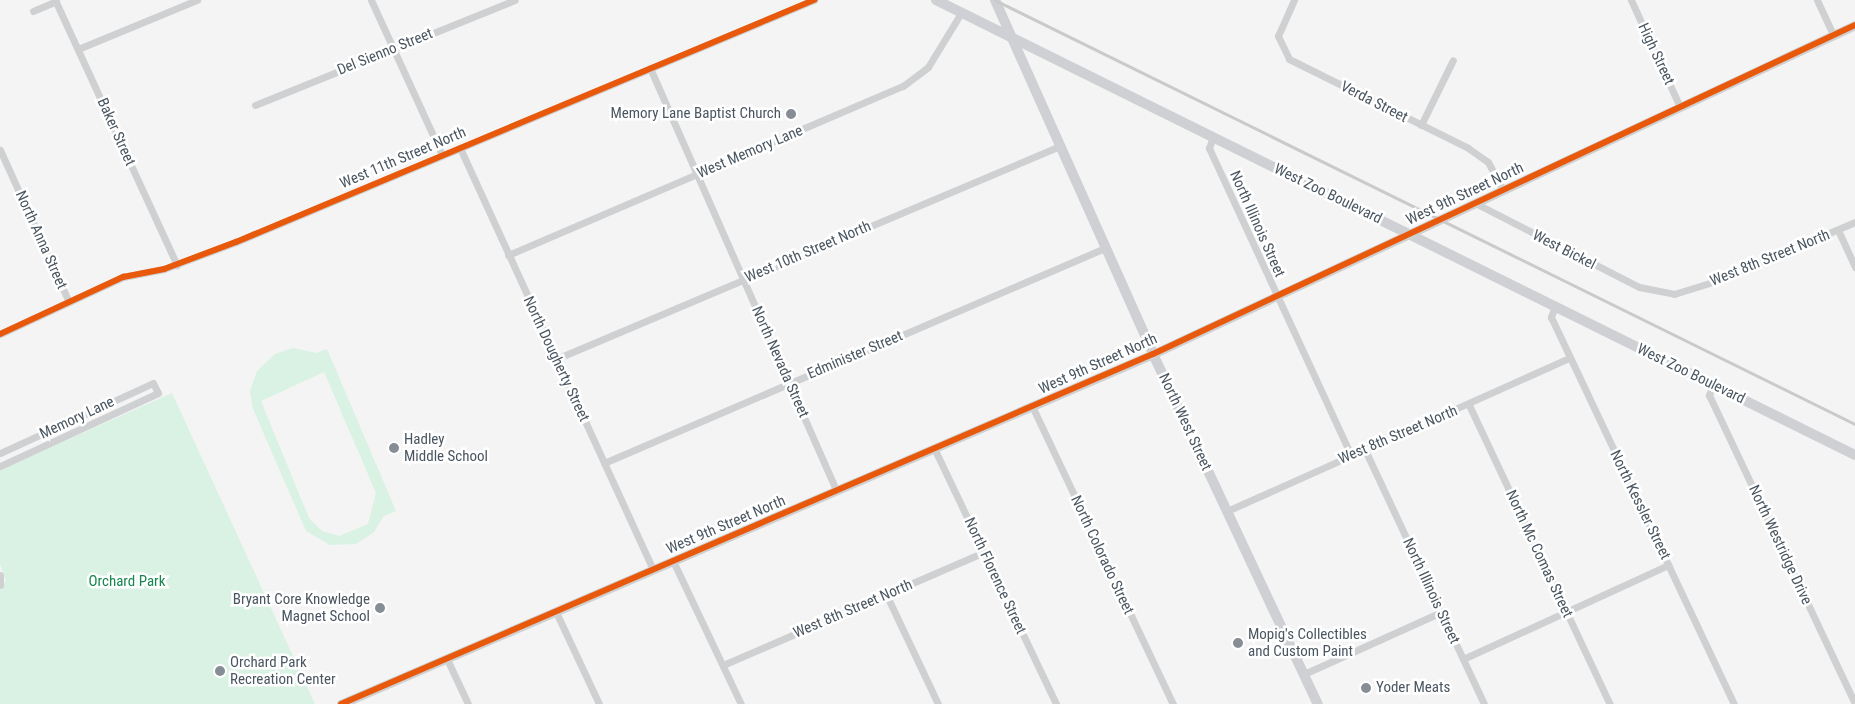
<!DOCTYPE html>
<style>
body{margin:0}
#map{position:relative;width:1855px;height:704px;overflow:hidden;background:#f4f4f4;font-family:"Roboto Condensed",sans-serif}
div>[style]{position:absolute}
.green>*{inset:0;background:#d9f2e3}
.minor>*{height:7px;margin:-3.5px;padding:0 3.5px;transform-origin:3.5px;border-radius:3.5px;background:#ced0d2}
.tertiary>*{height:9px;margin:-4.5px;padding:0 4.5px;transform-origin:4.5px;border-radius:4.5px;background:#ced0d2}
.secondary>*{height:10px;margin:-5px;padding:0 5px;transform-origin:5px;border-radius:5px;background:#ced0d4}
.rail>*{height:2.5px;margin:-1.25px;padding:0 1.25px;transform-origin:1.25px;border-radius:1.25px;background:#c9cacc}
.cycleway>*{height:6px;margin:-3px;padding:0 3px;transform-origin:3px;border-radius:3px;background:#e8590c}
.dots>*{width:14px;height:14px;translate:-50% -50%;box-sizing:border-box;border:2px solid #fff;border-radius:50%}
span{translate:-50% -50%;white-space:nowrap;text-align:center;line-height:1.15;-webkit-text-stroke:5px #fff;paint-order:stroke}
.street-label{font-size:15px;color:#4a5661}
.poi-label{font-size:15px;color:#4a5661}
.right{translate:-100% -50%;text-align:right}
.left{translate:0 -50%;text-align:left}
.park-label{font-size:15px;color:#17864f}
</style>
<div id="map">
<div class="green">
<div style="clip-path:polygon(evenodd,293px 348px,316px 353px,327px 349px,396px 511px,384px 516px,374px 532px,356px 544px,330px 545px,306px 531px,253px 409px,250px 391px,257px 371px,275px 354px,293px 348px,324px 372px,376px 493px,368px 524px,339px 536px,322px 531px,309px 518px,261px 401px,324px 372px)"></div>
<div style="clip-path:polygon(172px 393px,315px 704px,0 704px,0 591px,6px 581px,0 564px,0 470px)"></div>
</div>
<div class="minor">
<div style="left:55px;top:0;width:292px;rotate:65.3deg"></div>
<div style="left:371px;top:0;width:170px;rotate:65.4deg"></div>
<div style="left:1294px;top:0;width:39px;rotate:114deg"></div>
<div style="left:1278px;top:36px;width:25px;rotate:64deg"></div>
<div style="left:1289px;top:59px;width:200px;rotate:26.4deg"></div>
<div style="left:1468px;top:148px;width:24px;rotate:35deg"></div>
<div style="left:1488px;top:162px;width:32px;rotate:62deg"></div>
<div style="left:1631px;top:0;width:118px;rotate:65.4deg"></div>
<div style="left:1817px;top:0;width:38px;rotate:65deg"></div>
<div style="left:33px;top:11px;width:25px;rotate:-23deg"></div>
<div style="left:78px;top:49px;width:129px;rotate:-22.4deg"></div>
<div style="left:650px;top:68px;width:461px;rotate:66.2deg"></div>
<div style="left:255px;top:105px;width:280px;rotate:-22deg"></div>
<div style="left:1421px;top:125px;width:72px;rotate:-63.8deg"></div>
<div style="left:1213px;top:137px;width:12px;rotate:110deg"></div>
<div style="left:1209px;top:148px;width:340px;rotate:65.2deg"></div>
<div style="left:460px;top:148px;width:464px;rotate:65.4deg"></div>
<div style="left:0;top:150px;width:167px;rotate:65.6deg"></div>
<div style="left:1475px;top:203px;width:184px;rotate:27.1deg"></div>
<div style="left:1639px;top:287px;width:36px;rotate:11deg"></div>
<div style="left:1674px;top:294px;width:44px;rotate:-17.2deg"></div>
<div style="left:1716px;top:281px;width:151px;rotate:-23deg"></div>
<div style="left:1838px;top:230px;width:41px;rotate:65.3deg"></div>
<div style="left:508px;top:255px;width:430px;rotate:-23.2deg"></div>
<div style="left:903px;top:86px;width:31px;rotate:-37deg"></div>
<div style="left:928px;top:67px;width:63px;rotate:-58.6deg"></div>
<div style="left:1555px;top:306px;width:12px;rotate:110deg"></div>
<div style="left:1551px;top:317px;width:428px;rotate:64.7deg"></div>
<div style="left:0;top:334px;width:136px;rotate:-24.9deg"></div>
<div style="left:123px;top:277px;width:42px;rotate:-11deg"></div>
<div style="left:164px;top:269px;width:77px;rotate:-20.6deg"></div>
<div style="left:236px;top:242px;width:627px;rotate:-22.72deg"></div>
<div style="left:556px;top:359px;width:547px;rotate:-22.91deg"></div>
<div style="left:1713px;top:385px;width:11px;rotate:112deg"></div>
<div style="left:1709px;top:395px;width:342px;rotate:64.7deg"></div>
<div style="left:1469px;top:405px;width:331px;rotate:64.8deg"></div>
<div style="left:1032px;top:406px;width:330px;rotate:64.7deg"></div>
<div style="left:934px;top:448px;width:284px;rotate:64.5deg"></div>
<div style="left:1366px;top:452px;width:278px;rotate:64.9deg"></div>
<div style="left:0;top:453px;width:168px;rotate:-24.6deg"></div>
<div style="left:153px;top:383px;width:11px;rotate:63deg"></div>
<div style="left:158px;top:393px;width:174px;rotate:155.2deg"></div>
<div style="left:604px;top:463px;width:545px;rotate:-23.23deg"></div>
<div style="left:1227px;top:511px;width:375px;rotate:-24.1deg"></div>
<div style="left:673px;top:561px;width:158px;rotate:64.6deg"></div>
<div style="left:0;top:575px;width:10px;rotate:90deg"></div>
<div style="left:886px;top:594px;width:122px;rotate:64.7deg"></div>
<div style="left:556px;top:612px;width:102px;rotate:64.9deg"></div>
<div style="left:447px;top:659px;width:50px;rotate:65deg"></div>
<div style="left:1463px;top:659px;width:226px;rotate:-24.6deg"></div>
<div style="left:723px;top:665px;width:284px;rotate:-23.4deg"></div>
<div style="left:1304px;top:674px;width:150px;rotate:-24.3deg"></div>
</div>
<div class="tertiary">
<div style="left:341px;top:704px;width:884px;rotate:-23.32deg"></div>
<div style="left:1153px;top:354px;width:775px;rotate:-25.11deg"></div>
</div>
<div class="secondary">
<div style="left:936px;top:0;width:1025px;rotate:26.34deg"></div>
<div style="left:995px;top:0;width:388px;rotate:65.9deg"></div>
<div style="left:1153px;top:354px;width:387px;rotate:64.8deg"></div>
</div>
<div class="rail">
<div style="left:995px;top:0;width:959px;rotate:26.24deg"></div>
</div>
<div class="cycleway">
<div style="left:0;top:334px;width:136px;rotate:-24.9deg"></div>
<div style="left:123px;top:277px;width:42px;rotate:-11deg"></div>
<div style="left:164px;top:269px;width:77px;rotate:-20.6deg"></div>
<div style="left:236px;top:242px;width:627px;rotate:-22.72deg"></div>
<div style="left:341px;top:704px;width:884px;rotate:-23.32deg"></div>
<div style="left:1153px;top:354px;width:775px;rotate:-25.11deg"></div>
</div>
<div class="dots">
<div style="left:791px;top:114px;background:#868d94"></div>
<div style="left:394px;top:448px;background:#868d94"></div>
<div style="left:380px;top:608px;background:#868d94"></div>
<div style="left:1238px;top:643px;background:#868d94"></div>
<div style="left:220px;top:671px;background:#868d94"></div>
<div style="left:1366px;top:688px;background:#868d94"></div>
</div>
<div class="street-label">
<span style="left:385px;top:52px;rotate:-22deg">Del Sienno Street</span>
<span style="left:1656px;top:54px;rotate:65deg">High Street</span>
<span style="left:1374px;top:102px;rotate:27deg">Verda Street</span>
<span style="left:116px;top:132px;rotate:66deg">Baker Street</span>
<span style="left:750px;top:152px;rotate:-23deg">West Memory Lane</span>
<span style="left:403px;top:158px;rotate:-23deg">West 11th Street North</span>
<span style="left:1328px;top:194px;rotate:26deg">West Zoo Boulevard</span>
<span style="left:1465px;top:194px;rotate:-25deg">West 9th Street North</span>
<span style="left:1257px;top:224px;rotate:66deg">North Illinois Street</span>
<span style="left:41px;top:240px;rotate:66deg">North Anna Street</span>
<span style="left:1564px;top:250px;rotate:27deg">West Bickel</span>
<span style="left:808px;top:252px;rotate:-23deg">West 10th Street North</span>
<span style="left:1770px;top:258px;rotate:-22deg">West 8th Street North</span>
<span style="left:855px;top:355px;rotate:-23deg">Edminister Street</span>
<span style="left:556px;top:359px;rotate:65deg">North Dougherty Street</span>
<span style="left:780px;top:362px;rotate:66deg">North Nevada Street</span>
<span style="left:1098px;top:364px;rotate:-24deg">West 9th Street North</span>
<span style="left:1691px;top:374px;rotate:26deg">West Zoo Boulevard</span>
<span style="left:77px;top:418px;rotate:-25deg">Memory Lane</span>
<span style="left:1185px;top:422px;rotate:65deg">North West Street</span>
<span style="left:1398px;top:435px;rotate:-23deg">West 8th Street North</span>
<span style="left:1640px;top:505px;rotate:64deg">North Kessler Street</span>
<span style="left:726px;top:525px;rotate:-23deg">West 9th Street North</span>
<span style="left:1780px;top:545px;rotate:65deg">North Westridge Drive</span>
<span style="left:1539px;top:554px;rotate:65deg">North Mc Comas Street</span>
<span style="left:1102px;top:555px;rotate:65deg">North Colorado Street</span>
<span style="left:995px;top:576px;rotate:65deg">North Florence Street</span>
<span style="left:1431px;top:591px;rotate:65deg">North Illinois Street</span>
<span style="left:853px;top:609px;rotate:-23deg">West 8th Street North</span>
</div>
<div class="poi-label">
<span class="right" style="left:781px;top:114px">Memory Lane Baptist Church</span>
<span class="left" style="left:404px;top:448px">Hadley<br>Middle School</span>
<span class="right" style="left:370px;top:608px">Bryant Core Knowledge<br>Magnet School</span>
<span class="left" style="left:1248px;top:643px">Mopig's Collectibles<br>and Custom Paint</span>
<span class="left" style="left:230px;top:671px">Orchard Park<br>Recreation Center</span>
<span class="left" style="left:1376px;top:688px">Yoder Meats</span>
</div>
<div class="park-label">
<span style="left:127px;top:582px">Orchard Park</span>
</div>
</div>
